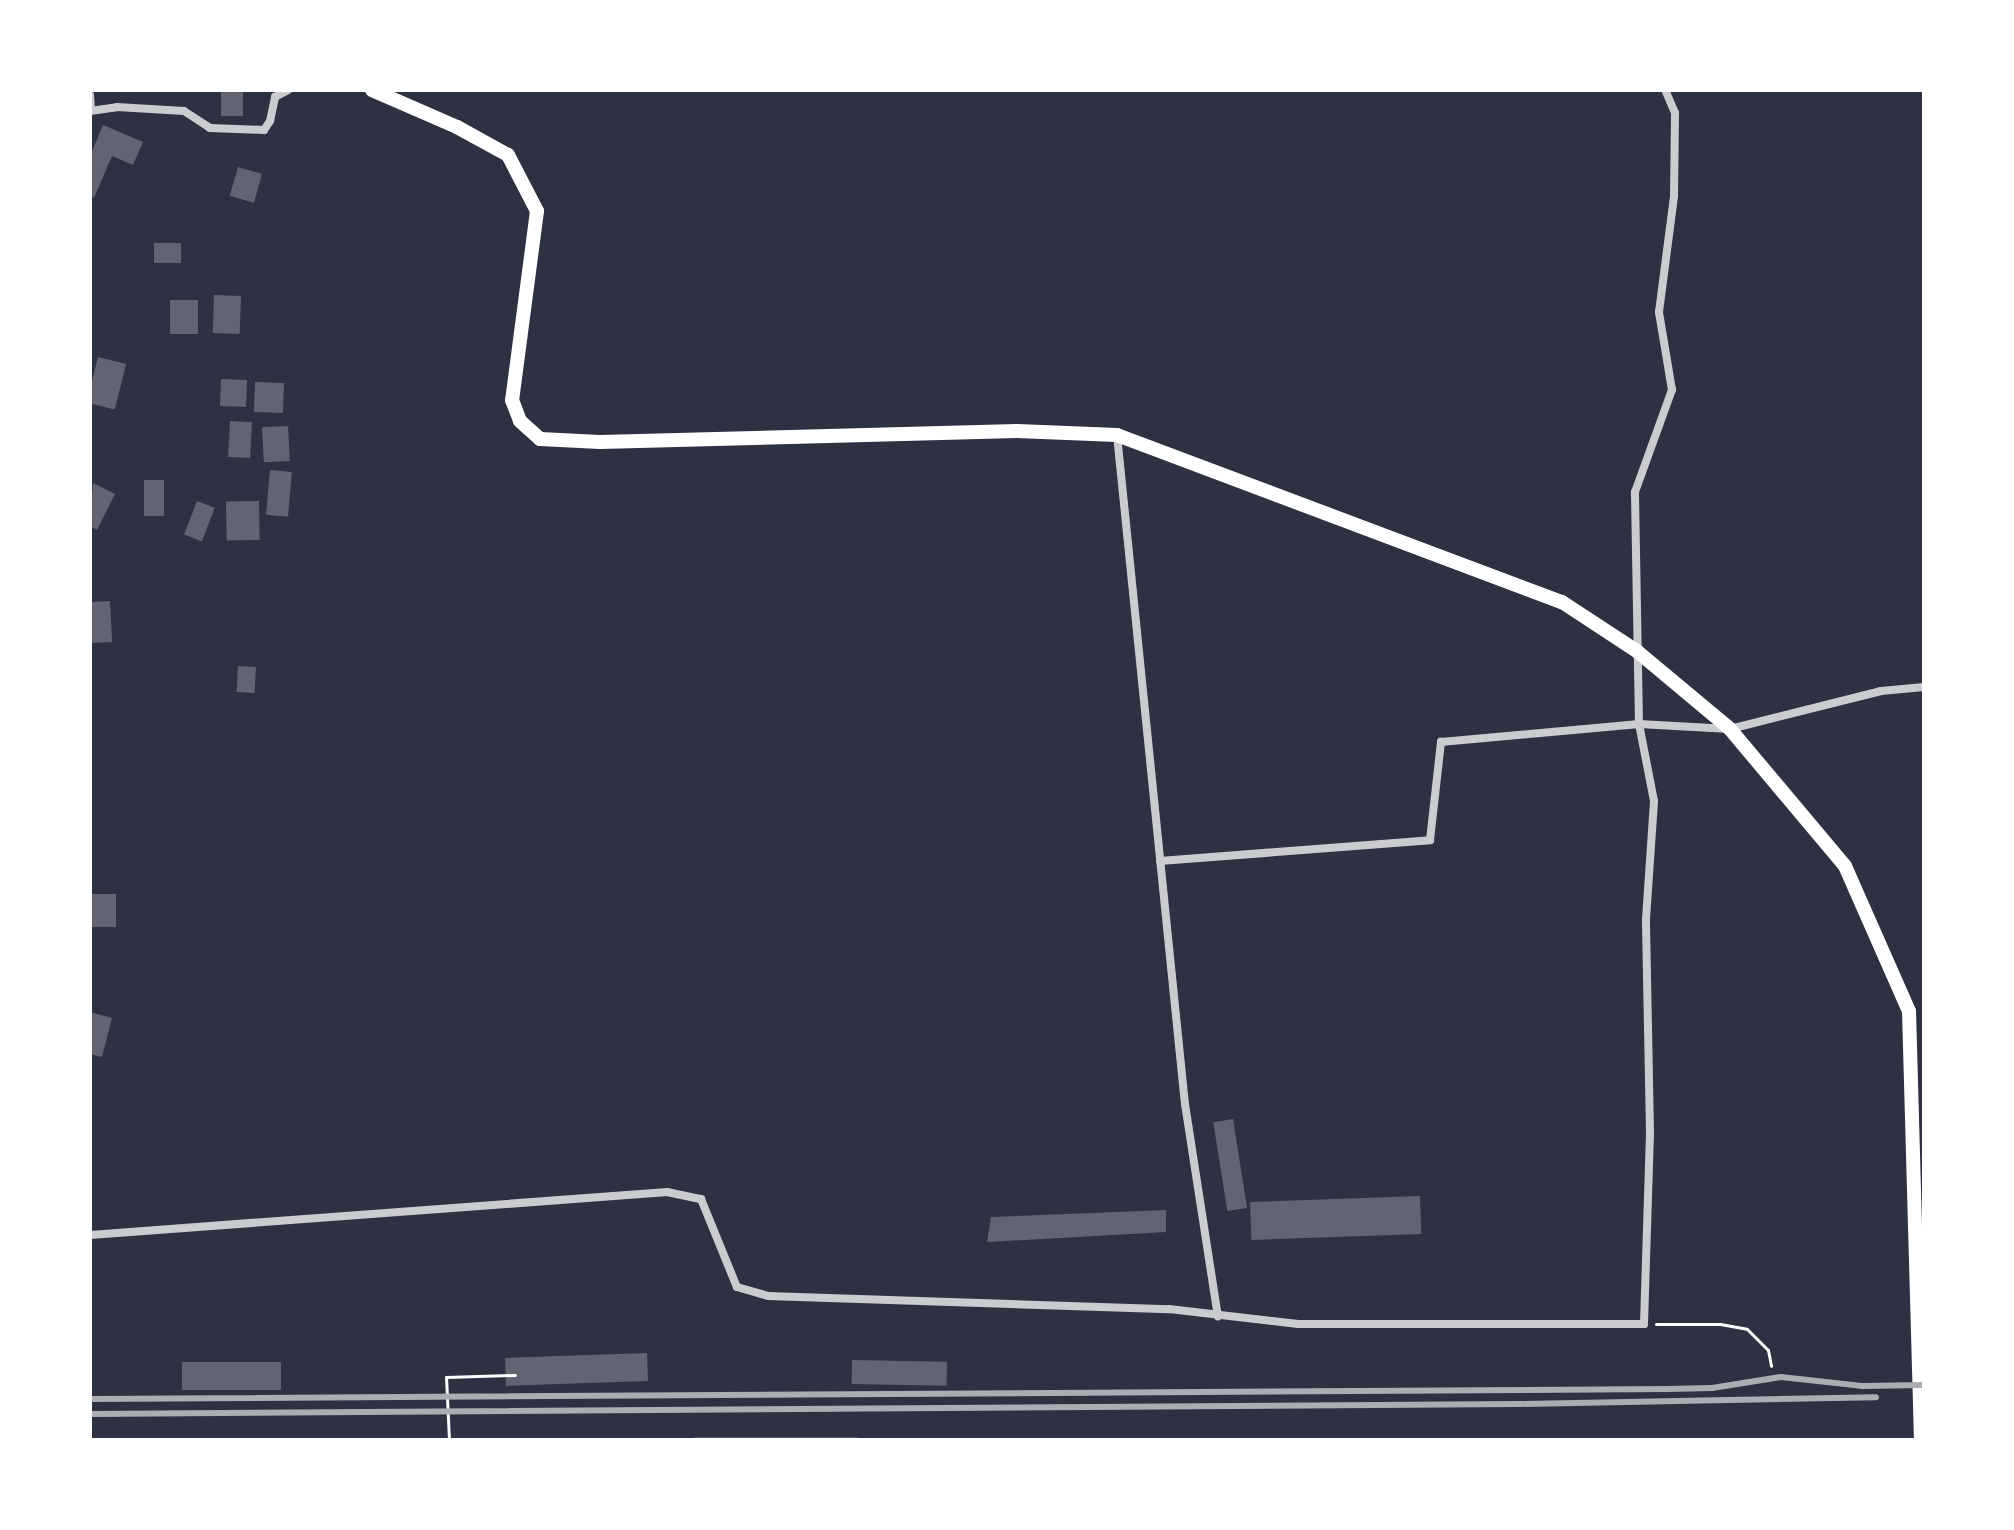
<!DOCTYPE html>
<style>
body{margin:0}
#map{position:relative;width:2014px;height:1530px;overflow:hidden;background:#2d3142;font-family:"Roboto Condensed",sans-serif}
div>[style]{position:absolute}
.building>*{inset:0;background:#626471;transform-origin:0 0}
.path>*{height:3px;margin:-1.5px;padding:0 1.5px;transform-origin:1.5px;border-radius:1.5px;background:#fff}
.minor>*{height:8px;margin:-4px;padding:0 4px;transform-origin:4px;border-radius:4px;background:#caccd0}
.secondary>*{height:14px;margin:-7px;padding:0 7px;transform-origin:7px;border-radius:7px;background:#fff}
.rail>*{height:6px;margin:-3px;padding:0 3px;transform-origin:3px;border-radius:3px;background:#abadb3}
span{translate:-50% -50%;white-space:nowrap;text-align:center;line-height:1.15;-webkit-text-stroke:8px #fff;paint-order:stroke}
.frame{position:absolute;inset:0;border:92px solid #fff;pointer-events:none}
</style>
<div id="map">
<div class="building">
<div style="left:221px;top:90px;width:22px;height:26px"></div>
<div style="clip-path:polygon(103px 125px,143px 142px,133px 165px,112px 156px,94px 198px,90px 196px,90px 156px)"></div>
<div style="left:238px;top:167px;width:25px;height:30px;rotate:16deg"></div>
<div style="left:154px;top:243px;width:27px;height:20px"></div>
<div style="left:214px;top:295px;width:27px;height:38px;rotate:2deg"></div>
<div style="left:170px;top:300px;width:28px;height:34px"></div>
<div style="left:98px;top:357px;width:29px;height:47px;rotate:14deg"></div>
<div style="left:221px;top:379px;width:26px;height:27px;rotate:2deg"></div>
<div style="left:255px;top:382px;width:29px;height:30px;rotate:2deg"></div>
<div style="left:230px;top:421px;width:22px;height:36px;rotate:3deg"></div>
<div style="left:288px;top:426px;width:35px;height:26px;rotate:87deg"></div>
<div style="left:270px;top:470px;width:22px;height:45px;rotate:5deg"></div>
<div style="left:144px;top:480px;width:20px;height:36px"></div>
<div style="clip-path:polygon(93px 483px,115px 494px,97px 530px,90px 526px)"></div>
<div style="left:197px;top:501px;width:19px;height:36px;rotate:21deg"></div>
<div style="left:259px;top:501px;width:39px;height:33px;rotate:89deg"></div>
<div style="left:110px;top:601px;width:41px;height:20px;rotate:87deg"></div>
<div style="left:238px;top:666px;width:18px;height:26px;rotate:3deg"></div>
<div style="left:90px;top:894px;width:26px;height:33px"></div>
<div style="clip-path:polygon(90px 1012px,112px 1018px,102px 1057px,90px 1054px)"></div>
<div style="left:1233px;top:1119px;width:90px;height:20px;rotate:81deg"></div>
<div style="left:1420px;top:1196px;width:38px;height:170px;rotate:88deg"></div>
<div style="clip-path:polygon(1166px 1210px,1166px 1232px,987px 1242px,991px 1217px)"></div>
<div style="left:647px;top:1353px;width:28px;height:142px;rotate:88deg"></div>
<div style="left:852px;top:1360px;width:95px;height:24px;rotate:1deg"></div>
<div style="left:281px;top:1362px;width:28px;height:99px;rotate:90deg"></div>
<div style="left:695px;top:1437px;width:162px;height:3px"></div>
</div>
<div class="path">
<div style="left:1656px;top:1324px;width:64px"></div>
<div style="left:1720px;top:1324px;width:27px;rotate:10deg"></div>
<div style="left:1747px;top:1329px;width:30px;rotate:45deg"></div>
<div style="left:1768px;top:1350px;width:16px;rotate:79deg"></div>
<div style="left:449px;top:1440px;width:63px;rotate:-92.7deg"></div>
<div style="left:446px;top:1377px;width:69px;rotate:-1.7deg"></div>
</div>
<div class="minor">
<div style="left:90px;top:95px;width:14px;rotate:86deg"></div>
<div style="left:90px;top:111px;width:27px;rotate:-8deg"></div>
<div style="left:117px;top:107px;width:67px;rotate:3.4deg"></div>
<div style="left:184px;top:111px;width:31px;rotate:33deg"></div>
<div style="left:210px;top:128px;width:54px;rotate:2.1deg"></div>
<div style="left:264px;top:130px;width:11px;rotate:-56deg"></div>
<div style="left:270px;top:121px;width:25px;rotate:-78deg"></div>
<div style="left:275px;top:97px;width:15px;rotate:-28deg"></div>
<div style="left:1117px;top:435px;width:672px;rotate:84.2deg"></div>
<div style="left:1185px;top:1104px;width:215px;rotate:81.2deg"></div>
<div style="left:1160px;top:861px;width:271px;rotate:-4.4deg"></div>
<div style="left:1430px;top:840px;width:99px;rotate:-83.6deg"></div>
<div style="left:1441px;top:742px;width:199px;rotate:-5.2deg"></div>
<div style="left:1639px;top:724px;width:91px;rotate:3.1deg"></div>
<div style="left:1730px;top:729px;width:156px;rotate:-14.1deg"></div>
<div style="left:1881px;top:691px;width:43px;rotate:-5.3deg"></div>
<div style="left:90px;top:1235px;width:579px;rotate:-4.26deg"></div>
<div style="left:667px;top:1192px;width:35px;rotate:12deg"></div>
<div style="left:701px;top:1199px;width:95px;rotate:67.8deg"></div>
<div style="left:737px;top:1287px;width:32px;rotate:16deg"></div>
<div style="left:768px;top:1296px;width:401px;rotate:1.9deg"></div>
<div style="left:1169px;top:1309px;width:130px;rotate:6.6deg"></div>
<div style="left:1298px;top:1324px;width:346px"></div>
<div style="left:1644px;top:1324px;width:192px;rotate:-88.2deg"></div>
<div style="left:1650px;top:1132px;width:213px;rotate:-91.1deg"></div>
<div style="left:1646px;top:919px;width:118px;rotate:-86.1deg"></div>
<div style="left:1654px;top:801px;width:78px;rotate:-101deg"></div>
<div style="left:1639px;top:724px;width:232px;rotate:-91deg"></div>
<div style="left:1635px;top:492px;width:109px;rotate:-70.1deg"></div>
<div style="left:1672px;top:390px;width:79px;rotate:-99.5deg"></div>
<div style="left:1659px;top:312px;width:117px;rotate:-82.6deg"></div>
<div style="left:1674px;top:196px;width:83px;rotate:-89.3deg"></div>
<div style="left:1675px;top:113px;width:25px;rotate:-113deg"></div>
</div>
<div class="secondary">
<div style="left:372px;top:90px;width:93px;rotate:23.5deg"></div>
<div style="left:457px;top:127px;width:58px;rotate:28.8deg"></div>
<div style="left:508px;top:155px;width:63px;rotate:62.6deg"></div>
<div style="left:537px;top:211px;width:191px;rotate:97.5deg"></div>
<div style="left:512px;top:400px;width:22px;rotate:69deg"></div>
<div style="left:520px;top:421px;width:27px;rotate:42deg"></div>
<div style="left:540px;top:439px;width:60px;rotate:2.9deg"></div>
<div style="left:600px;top:442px;width:417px;rotate:-1.5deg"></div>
<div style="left:1017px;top:431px;width:100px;rotate:2.3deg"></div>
<div style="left:1117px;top:435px;width:475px;rotate:20.6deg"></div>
<div style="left:1562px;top:602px;width:91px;rotate:33.3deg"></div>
<div style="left:1638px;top:652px;width:120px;rotate:39.9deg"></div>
<div style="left:1730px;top:729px;width:179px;rotate:50deg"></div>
<div style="left:1845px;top:866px;width:158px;rotate:66.2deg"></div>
<div style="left:1909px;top:1011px;width:429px;rotate:88.4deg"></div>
</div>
<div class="rail">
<div style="left:90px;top:1399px;width:1578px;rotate:-0.36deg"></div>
<div style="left:1668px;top:1389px;width:44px;rotate:-1.3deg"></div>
<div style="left:1712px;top:1388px;width:70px;rotate:-9.1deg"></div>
<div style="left:1781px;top:1377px;width:81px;rotate:6.3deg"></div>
<div style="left:1862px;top:1386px;width:62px;rotate:-0.9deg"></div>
<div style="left:90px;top:1414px;width:1428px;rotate:-0.4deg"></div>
<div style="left:1518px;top:1404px;width:358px;rotate:-1.1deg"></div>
</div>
<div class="frame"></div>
</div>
